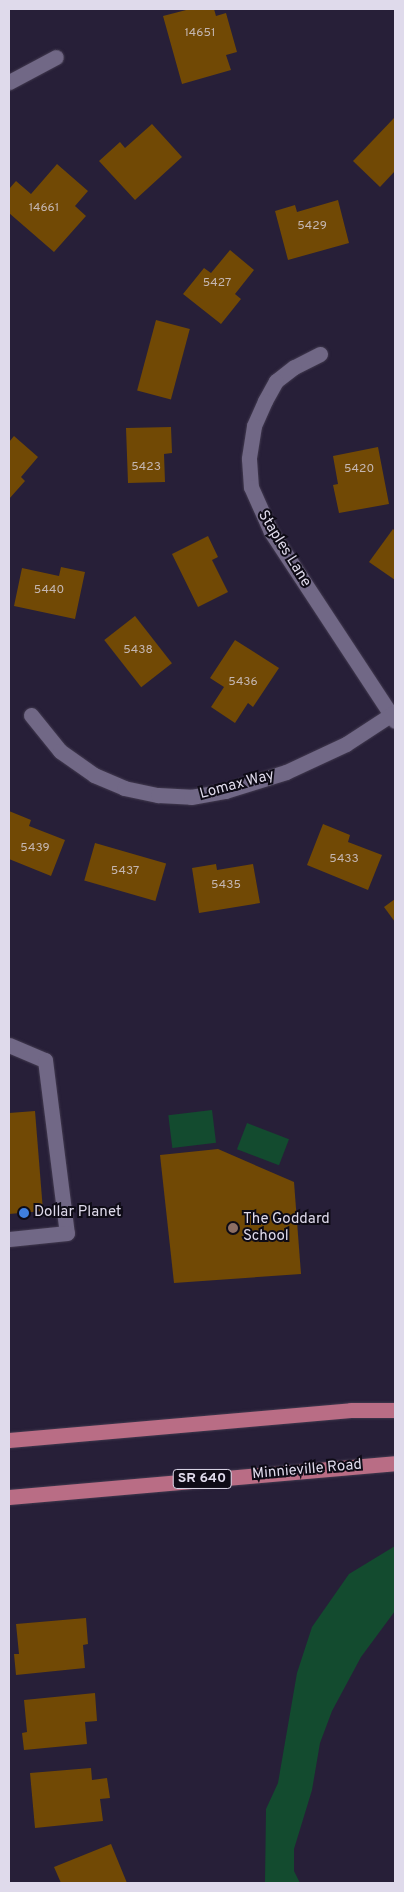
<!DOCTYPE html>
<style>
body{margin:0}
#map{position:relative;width:404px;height:1892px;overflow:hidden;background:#271f38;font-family:Overpass,sans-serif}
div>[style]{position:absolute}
.green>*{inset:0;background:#134b2f;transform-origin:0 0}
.building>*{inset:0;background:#714905;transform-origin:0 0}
.roads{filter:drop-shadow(0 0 1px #423a4f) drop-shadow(0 0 1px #423a4f)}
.minor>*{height:15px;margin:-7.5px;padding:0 7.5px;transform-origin:7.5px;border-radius:7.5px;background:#716886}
.major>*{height:15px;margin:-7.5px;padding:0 7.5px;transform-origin:7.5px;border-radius:7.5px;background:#b96d85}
.dots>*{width:14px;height:14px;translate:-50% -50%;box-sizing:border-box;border:2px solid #0e0b16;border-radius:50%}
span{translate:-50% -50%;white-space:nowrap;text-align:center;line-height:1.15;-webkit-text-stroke:4px #0e0b16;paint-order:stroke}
.number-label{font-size:12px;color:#c4b6b2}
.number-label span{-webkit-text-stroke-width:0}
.shield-label span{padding:1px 4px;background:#0e0b16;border:1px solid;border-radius:4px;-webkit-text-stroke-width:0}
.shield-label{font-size:14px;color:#dfdaeb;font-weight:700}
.street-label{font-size:15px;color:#dfdaeb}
.poi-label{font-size:15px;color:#dfdaeb}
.left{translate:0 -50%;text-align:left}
.frame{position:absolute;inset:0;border:10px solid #dfdaeb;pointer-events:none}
</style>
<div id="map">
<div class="green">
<div style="left:212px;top:1110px;width:33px;height:44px;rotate:83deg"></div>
<div style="left:247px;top:1123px;width:45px;height:28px;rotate:21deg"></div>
<div style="clip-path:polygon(395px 1546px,395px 1611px,361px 1657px,332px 1711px,320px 1743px,312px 1790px,294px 1849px,294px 1871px,300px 1883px,265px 1883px,266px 1809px,278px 1783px,297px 1673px,312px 1627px,349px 1574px)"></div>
</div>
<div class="building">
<div style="clip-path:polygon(190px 9px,214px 9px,216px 16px,226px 13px,237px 52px,226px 55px,231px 70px,182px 84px,163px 16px)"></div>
<div style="clip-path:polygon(395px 117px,395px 171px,380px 187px,353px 161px)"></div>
<div style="clip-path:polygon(152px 124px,182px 157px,135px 200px,99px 161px,120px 142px,125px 148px)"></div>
<div style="clip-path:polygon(57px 164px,88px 191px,75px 206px,86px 216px,54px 252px,9px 213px,9px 189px,16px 181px,31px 194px)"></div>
<div style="clip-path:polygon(338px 200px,349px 243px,288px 260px,275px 211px,295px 205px,297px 212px)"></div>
<div style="clip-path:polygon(230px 250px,254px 270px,235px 294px,241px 299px,221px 324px,183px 294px,204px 268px,211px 273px)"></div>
<div style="left:156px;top:320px;width:35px;height:73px;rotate:15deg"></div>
<div style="clip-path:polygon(171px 427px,172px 453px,164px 454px,165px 482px,128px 483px,126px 428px)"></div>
<div style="clip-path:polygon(14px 436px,38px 457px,21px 477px,25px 481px,9px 499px,9px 442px)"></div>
<div style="clip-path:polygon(378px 447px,389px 504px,339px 513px,333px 485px,338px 484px,333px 456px)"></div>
<div style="clip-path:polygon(393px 529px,395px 531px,395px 580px,369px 562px)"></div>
<div style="clip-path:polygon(208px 536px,218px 557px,212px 560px,228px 592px,198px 607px,172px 554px)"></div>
<div style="clip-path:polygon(61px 567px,85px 572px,75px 619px,14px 606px,22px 568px,59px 576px)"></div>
<div style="left:135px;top:616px;width:60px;height:39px;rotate:52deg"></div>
<div style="clip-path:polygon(235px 640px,279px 668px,253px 707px,248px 703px,235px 723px,211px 707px,224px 687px,210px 678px)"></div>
<div style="clip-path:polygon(9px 811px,31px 820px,29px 826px,65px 840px,51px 876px,9px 859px)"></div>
<div style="clip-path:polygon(323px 824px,350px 835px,348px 842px,382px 855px,368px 890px,307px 865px)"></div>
<div style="left:95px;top:843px;width:74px;height:39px;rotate:16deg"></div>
<div style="clip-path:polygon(216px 864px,217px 870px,253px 864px,260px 903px,199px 913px,192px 868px)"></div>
<div style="clip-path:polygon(395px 899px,395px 922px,384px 907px)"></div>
<div style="clip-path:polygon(35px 1111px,43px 1211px,9px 1214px,9px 1113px)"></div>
<div style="clip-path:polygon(218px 1149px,294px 1182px,301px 1274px,174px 1283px,160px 1155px)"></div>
<div style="clip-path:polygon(86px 1618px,88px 1644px,83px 1645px,85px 1668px,16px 1675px,14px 1654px,19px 1654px,16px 1624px)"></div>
<div style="clip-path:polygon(95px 1693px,97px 1721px,85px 1722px,87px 1744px,24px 1750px,22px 1733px,27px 1732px,24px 1700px)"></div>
<div style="clip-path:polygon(91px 1768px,92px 1780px,107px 1778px,110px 1798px,100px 1799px,103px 1821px,35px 1828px,30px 1773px)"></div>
<div style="clip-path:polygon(111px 1844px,127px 1883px,61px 1883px,54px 1867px)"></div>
</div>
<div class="roads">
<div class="minor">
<div style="left:9px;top:82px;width:53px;rotate:-28deg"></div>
<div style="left:320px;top:354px;width:29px;rotate:153deg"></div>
<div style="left:294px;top:367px;width:23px;rotate:142deg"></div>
<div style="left:276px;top:381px;width:23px;rotate:119deg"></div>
<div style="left:265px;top:401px;width:27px;rotate:114deg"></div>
<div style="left:254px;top:426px;width:33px;rotate:99deg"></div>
<div style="left:249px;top:459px;width:28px;rotate:86deg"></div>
<div style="left:251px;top:487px;width:49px;rotate:66deg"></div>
<div style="left:271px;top:532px;width:226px;rotate:56.7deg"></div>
<div style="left:31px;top:715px;width:46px;rotate:51.1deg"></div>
<div style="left:60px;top:751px;width:42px;rotate:35.2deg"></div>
<div style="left:94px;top:775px;width:33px;rotate:23deg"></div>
<div style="left:124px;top:788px;width:35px;rotate:12deg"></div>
<div style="left:158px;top:795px;width:33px;rotate:3deg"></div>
<div style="left:191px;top:797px;width:35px;rotate:-10deg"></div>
<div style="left:225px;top:791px;width:64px;rotate:-17.3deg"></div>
<div style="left:286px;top:772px;width:66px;rotate:-25deg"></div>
<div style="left:346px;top:744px;width:59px;rotate:-33.1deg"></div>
<div style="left:9px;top:1045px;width:39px;rotate:23deg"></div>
<div style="left:45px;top:1060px;width:174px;rotate:82.8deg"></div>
<div style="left:67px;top:1233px;width:58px;rotate:174.1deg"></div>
</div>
<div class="major">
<div style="left:9px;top:1440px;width:343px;rotate:-5deg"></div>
<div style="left:351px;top:1410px;width:44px"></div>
<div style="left:9px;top:1497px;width:387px;rotate:-5deg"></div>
</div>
</div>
<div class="dots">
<div style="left:24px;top:1213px;background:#3f7fe0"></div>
<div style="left:233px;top:1228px;background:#8d6e63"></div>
</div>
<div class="number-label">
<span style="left:200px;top:34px">14651</span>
<span style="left:44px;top:209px">14661</span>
<span style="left:312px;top:227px">5429</span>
<span style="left:217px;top:284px">5427</span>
<span style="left:146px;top:468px">5423</span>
<span style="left:359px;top:470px">5420</span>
<span style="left:49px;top:591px">5440</span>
<span style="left:138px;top:651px">5438</span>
<span style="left:243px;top:683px">5436</span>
<span style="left:35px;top:849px">5439</span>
<span style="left:344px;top:860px">5433</span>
<span style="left:125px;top:872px">5437</span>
<span style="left:226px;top:886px">5435</span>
</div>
<div class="shield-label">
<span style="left:202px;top:1479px">SR 640</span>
</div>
<div class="street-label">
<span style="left:284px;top:549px;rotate:58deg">Staples Lane</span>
<span style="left:237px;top:785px;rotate:-15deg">Lomax Way</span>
<span style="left:307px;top:1470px;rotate:-5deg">Minnieville Road</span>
</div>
<div class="poi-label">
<span class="left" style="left:34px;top:1213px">Dollar Planet</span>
<span class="left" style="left:243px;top:1228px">The Goddard<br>School</span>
</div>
<div class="frame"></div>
</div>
